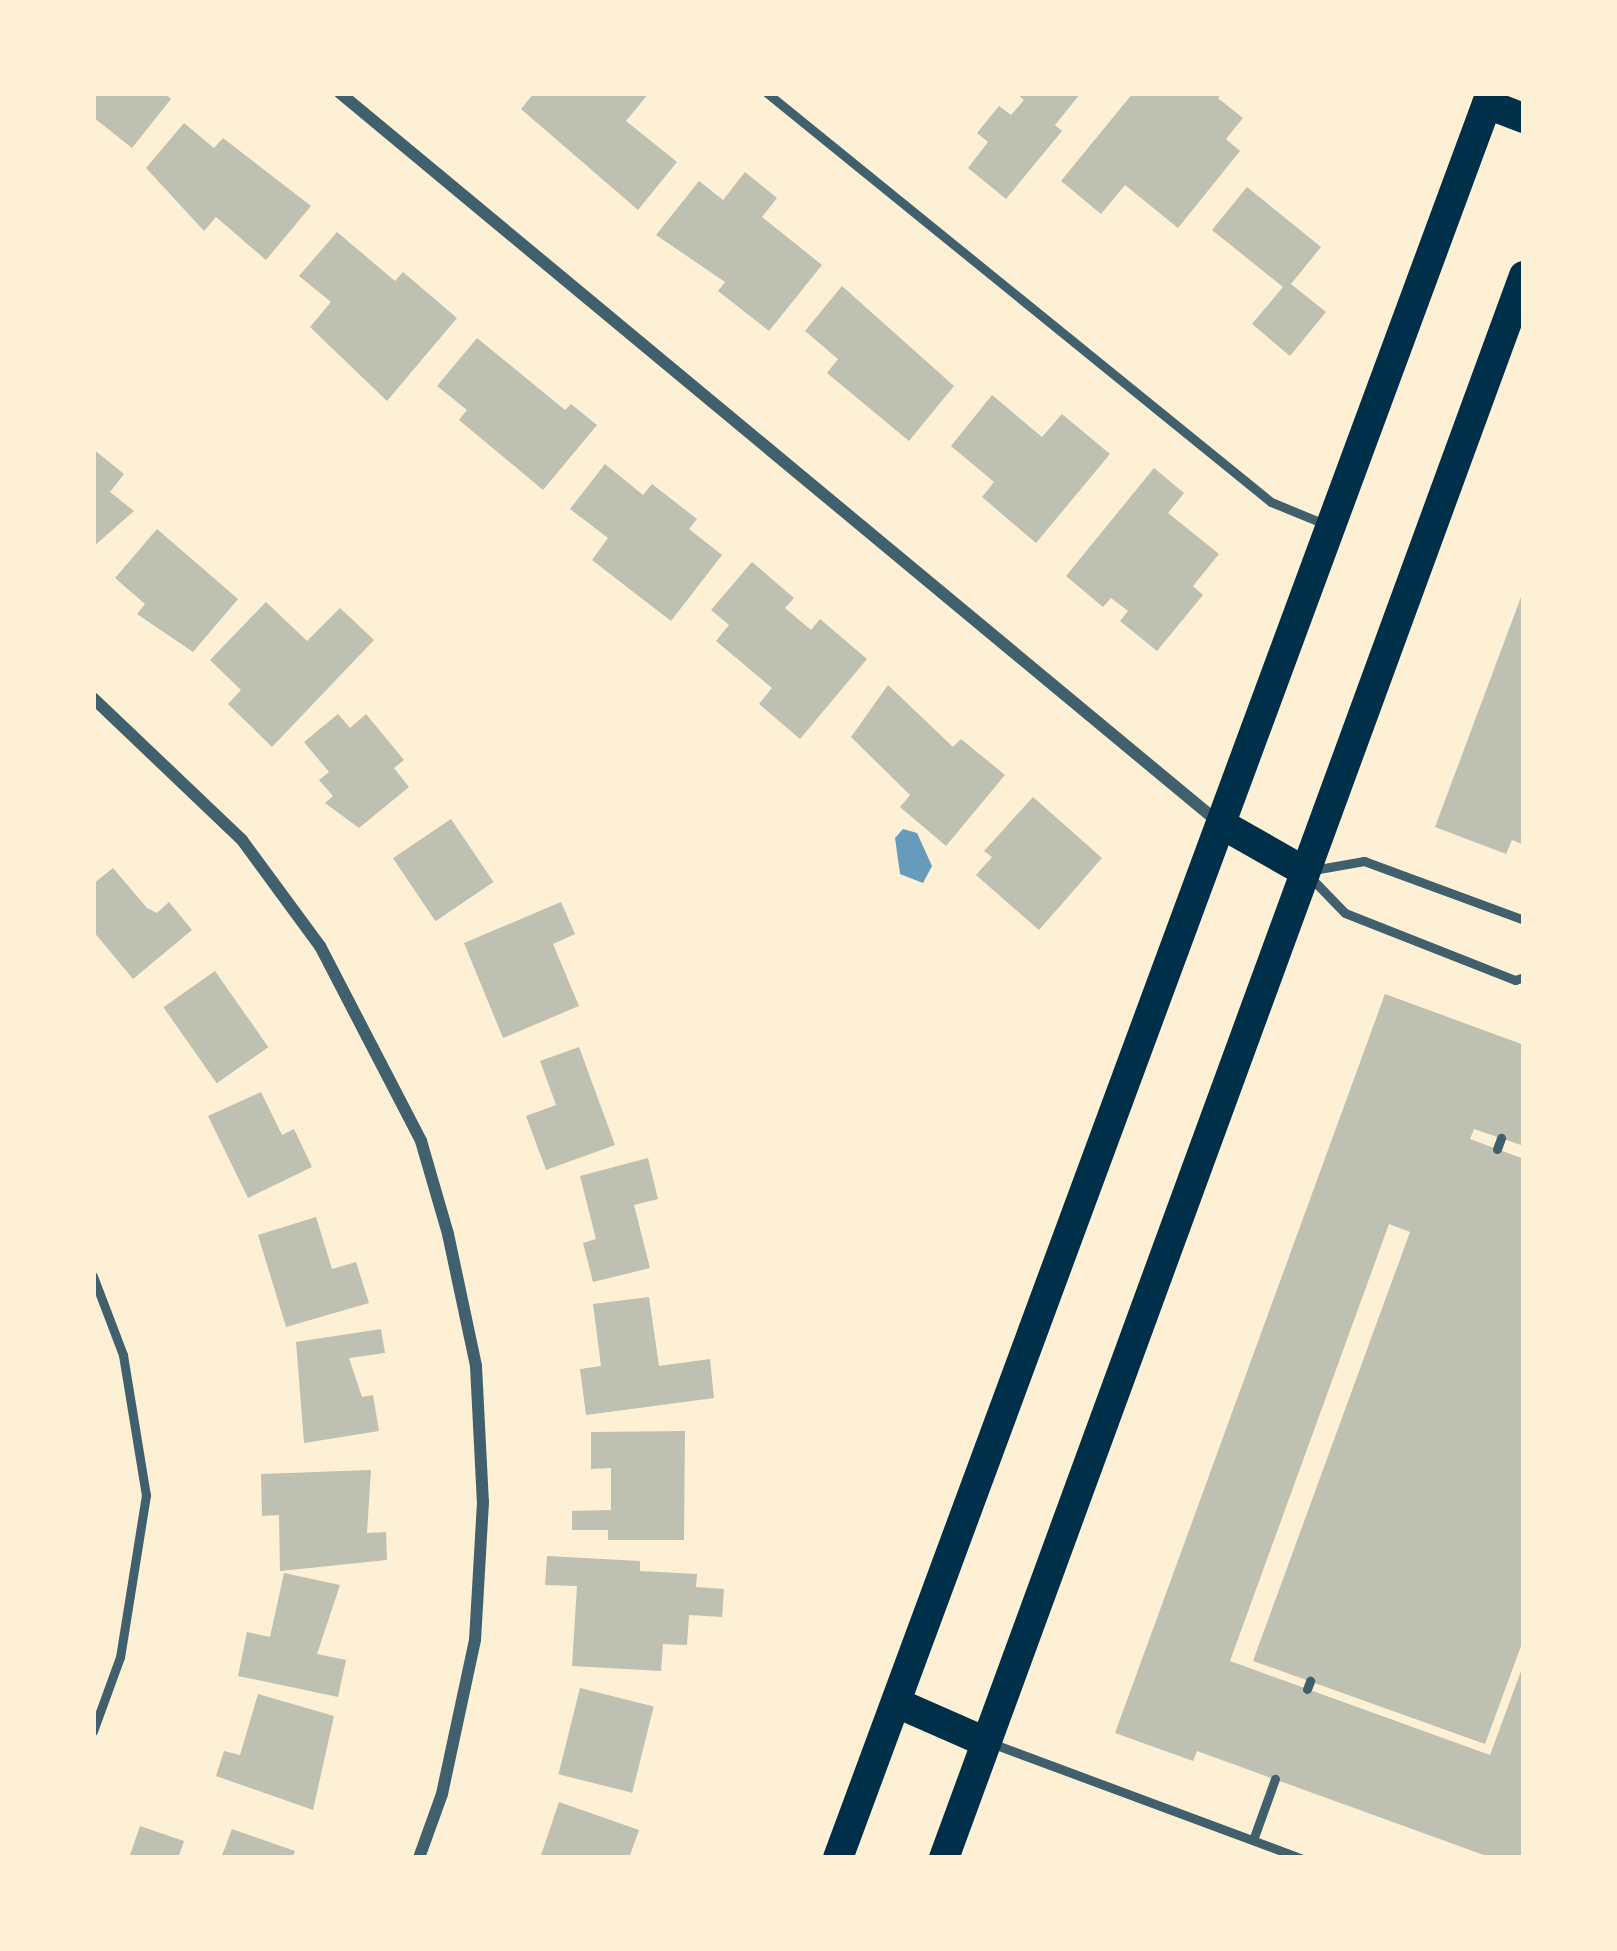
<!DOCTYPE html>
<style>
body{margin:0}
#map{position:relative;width:1617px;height:1951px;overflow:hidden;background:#fdf0d5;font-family:"Archivo Narrow",sans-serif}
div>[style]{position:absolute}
.water>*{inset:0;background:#669bbc}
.building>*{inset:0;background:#bec0b2;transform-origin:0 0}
.service>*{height:9px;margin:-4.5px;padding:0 4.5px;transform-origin:4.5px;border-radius:4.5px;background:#3f606c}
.minor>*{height:12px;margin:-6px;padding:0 6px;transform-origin:6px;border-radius:6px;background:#3f606c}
.primary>*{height:30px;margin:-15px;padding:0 15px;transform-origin:15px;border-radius:15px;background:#003049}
span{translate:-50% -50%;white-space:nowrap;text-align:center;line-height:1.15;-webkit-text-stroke:10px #fdf0d5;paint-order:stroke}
.frame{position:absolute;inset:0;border:96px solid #fdf0d5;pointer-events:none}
</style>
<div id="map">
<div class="water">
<div style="clip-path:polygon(903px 829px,917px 833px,932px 866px,923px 883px,900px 874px,895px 838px)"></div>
</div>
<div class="building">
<div style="clip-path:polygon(93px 93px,165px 93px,171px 99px,132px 148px,93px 117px)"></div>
<div style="clip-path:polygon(534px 93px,649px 93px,626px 121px,677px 162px,638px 210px,521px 109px)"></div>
<div style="clip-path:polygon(1016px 93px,1081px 93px,1055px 125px,1062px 131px,1006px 199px,968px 168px,988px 142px,977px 133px,999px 106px,1011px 115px,1024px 100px)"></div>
<div style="clip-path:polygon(1133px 93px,1222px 93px,1218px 98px,1243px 118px,1226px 139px,1240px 151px,1178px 228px,1125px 185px,1101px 214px,1061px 181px)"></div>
<div style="clip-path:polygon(184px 123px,214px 148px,223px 138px,311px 206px,266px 260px,216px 217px,204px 231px,146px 168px)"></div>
<div style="clip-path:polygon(745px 172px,777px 198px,762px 217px,822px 265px,769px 331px,718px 291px,725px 282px,656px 235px,699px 181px,723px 200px)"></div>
<div style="clip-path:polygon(1247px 187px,1321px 247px,1291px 284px,1326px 312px,1290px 356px,1252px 324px,1283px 287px,1212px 230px)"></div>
<div style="clip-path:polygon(337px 232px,395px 281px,403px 272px,457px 318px,387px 401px,310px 327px,331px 302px,299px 276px)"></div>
<div style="clip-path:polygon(842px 286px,954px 386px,909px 441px,827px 373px,838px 359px,805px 331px)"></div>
<div style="clip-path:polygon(477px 338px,565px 410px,571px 404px,597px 425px,543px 490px,459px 420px,467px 410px,437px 386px)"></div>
<div style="clip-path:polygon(992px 395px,1042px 437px,1062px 414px,1110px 454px,1036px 543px,982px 497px,994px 482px,951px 446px)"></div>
<div style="clip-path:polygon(93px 449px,124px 474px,110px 492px,134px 511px,93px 547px)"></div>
<div style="clip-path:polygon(605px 464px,643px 495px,652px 484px,697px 519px,689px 529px,722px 555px,671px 621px,592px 560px,608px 538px,570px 509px)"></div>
<div style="clip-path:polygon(1154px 468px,1184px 493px,1168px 513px,1219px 554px,1193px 586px,1203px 595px,1157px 651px,1120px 621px,1128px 611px,1111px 598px,1103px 607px,1066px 576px)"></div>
<div style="clip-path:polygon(157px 529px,238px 599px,193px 652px,137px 614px,145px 604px,115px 578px)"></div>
<div style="clip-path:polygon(752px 562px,794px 598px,785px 608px,811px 630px,820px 619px,867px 659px,800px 739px,759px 704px,772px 688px,716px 641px,729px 625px,711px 610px)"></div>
<div style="clip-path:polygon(1524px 589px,1524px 845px,1512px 840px,1506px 854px,1435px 827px)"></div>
<div style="clip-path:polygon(266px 602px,307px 641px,340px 608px,374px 640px,272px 747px,228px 704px,241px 690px,210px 660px)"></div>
<div style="clip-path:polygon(888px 685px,953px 747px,961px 739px,1005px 775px,946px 846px,900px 807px,910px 795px,851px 737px)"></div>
<div style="clip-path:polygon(338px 714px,350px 728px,366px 714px,404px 760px,394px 768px,409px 787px,359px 828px,325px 803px,333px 796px,319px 780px,329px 772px,304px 742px)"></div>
<div style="clip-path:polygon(1033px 797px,1102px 858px,1039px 930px,976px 875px,992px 857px,984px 851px)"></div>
<div style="left:451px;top:819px;width:76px;height:70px;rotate:56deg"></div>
<div style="clip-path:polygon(113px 868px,147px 908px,157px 913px,169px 902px,192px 930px,133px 979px,93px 931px,93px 884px)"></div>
<div style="clip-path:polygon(561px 902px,575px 934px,553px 944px,579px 1006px,503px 1038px,464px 943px)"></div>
<div style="left:215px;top:971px;width:93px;height:63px;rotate:55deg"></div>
<div style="clip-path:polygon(1385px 994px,1524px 1045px,1524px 1146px,1474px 1129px,1470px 1139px,1524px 1159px,1524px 1638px,1485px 1744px,1253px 1661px,1410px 1232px,1389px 1224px,1230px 1661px,1490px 1755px,1524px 1663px,1524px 1858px,1492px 1858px,1197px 1751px,1193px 1761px,1115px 1733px)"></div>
<div style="clip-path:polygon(579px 1047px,615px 1145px,546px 1170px,526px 1116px,556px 1105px,540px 1061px)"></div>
<div style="clip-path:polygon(261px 1092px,282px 1135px,294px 1129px,312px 1167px,248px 1198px,208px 1116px)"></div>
<div style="clip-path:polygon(648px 1158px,658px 1199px,634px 1205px,650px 1268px,593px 1282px,583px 1243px,596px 1239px,580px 1176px)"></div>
<div style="clip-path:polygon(316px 1217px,332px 1269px,356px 1262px,369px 1303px,286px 1327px,258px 1235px)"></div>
<div style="clip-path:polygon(649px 1297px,659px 1366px,710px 1359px,714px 1398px,586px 1415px,580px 1369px,601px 1366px,593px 1304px)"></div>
<div style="clip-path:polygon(381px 1329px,385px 1353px,349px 1358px,362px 1397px,373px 1395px,379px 1431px,304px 1443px,296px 1342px)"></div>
<div style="clip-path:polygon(685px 1431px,684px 1540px,608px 1540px,608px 1530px,572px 1530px,572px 1511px,611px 1510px,611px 1468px,591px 1469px,591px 1432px)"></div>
<div style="clip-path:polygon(371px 1470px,367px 1533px,386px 1532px,387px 1560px,280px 1571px,279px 1515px,262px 1516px,261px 1474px)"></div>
<div style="clip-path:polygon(547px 1556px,640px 1561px,640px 1571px,697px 1574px,696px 1587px,724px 1589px,722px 1617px,689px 1615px,687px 1645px,663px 1644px,661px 1671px,572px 1666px,577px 1586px,545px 1585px)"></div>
<div style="clip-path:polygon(284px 1573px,340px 1585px,317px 1654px,346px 1660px,338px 1697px,238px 1676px,247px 1632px,270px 1637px)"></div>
<div style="left:580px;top:1688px;width:76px;height:89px;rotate:14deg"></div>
<div style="clip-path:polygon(258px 1694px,334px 1716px,313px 1810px,216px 1776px,224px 1751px,240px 1755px)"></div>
<div style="clip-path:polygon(559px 1802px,639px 1830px,629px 1858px,540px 1858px)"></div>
<div style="clip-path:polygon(140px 1826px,184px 1841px,178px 1858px,129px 1858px)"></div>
<div style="clip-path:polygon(232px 1829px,295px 1851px,292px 1858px,221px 1858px)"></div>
</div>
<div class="service">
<div style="left:767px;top:93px;width:649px;rotate:39.06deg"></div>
<div style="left:1271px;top:502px;width:61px;rotate:22.3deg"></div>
<div style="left:1313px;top:870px;width:52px;rotate:-10deg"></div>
<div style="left:1364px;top:861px;width:171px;rotate:20.2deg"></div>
<div style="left:1312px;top:879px;width:47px;rotate:45.9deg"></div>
<div style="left:1345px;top:913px;width:183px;rotate:21.5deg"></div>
<div style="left:1515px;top:980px;width:9px;rotate:-18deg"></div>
<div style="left:1497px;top:1149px;width:12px;rotate:-70deg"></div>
<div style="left:93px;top:1276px;width:85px;rotate:69.2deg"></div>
<div style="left:123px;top:1355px;width:142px;rotate:80.7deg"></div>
<div style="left:146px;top:1495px;width:164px;rotate:99.1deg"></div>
<div style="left:120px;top:1657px;width:79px;rotate:110deg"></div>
<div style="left:1307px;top:1689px;width:9px;rotate:-69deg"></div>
<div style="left:991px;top:1743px;width:331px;rotate:20.4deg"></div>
<div style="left:1253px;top:1840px;width:65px;rotate:-70.2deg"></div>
</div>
<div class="minor">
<div style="left:340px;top:93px;width:1140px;rotate:39.7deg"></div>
<div style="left:93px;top:698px;width:206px;rotate:43.6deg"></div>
<div style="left:242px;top:840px;width:132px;rotate:53.7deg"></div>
<div style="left:320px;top:946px;width:220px;rotate:62.6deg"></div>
<div style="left:421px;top:1141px;width:97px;rotate:73.8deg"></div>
<div style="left:448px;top:1234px;width:135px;rotate:78deg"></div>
<div style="left:476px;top:1366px;width:136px;rotate:87.1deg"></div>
<div style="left:483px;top:1502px;width:138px;rotate:93.3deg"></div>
<div style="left:475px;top:1640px;width:157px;rotate:102.1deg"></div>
<div style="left:442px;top:1794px;width:68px;rotate:109.8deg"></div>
</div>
<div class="primary">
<div style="left:1487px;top:104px;width:40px;rotate:21deg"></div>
<div style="left:1223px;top:825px;width:93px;rotate:29.6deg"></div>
<div style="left:897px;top:1703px;width:97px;rotate:23.7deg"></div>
<div style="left:838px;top:1858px;width:1882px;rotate:-69.7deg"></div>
<div style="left:944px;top:1858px;width:1685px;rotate:-69.87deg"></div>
</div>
<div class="frame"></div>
</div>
